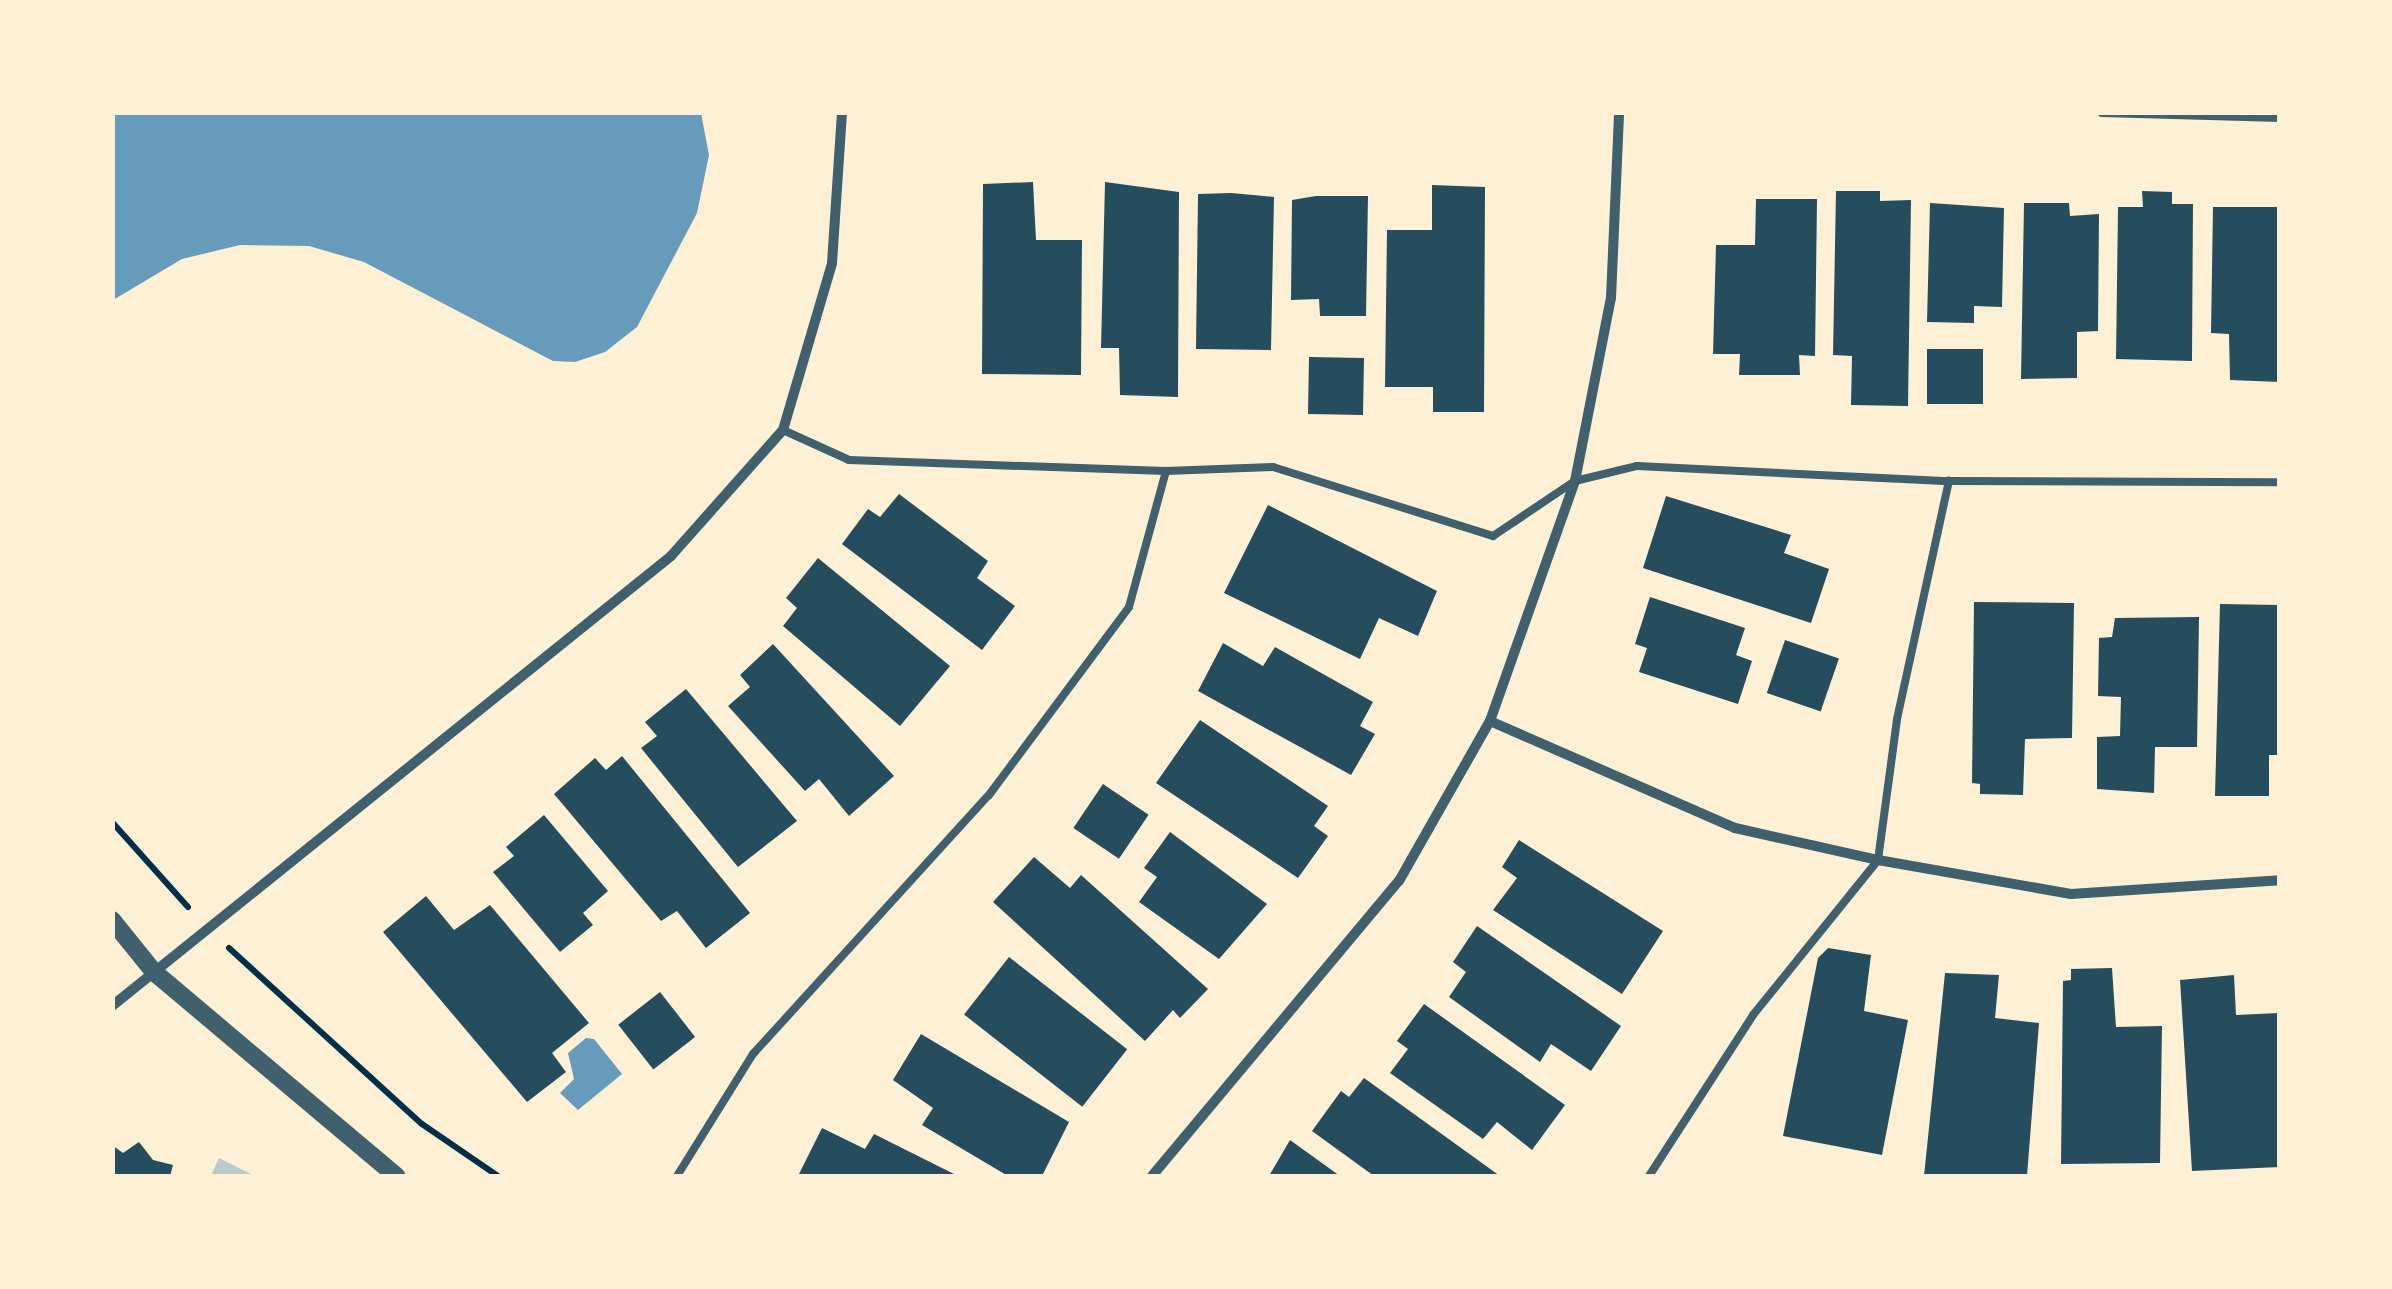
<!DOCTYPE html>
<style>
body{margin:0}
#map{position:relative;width:2392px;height:1289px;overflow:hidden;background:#fdf0d5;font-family:Roboto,sans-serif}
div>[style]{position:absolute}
.green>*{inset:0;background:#b9caca}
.water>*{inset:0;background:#669bbc}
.building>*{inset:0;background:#264d5e;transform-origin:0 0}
.path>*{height:6px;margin:-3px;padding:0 3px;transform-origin:3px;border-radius:3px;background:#003049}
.service>*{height:8px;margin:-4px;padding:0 4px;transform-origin:4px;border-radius:4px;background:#3f606c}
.minor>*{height:10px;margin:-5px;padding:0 5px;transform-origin:5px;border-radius:5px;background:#3f606c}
.tertiary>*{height:18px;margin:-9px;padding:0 9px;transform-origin:9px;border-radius:9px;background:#3f606c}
span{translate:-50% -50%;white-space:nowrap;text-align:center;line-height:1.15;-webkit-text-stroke:9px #fdf0d5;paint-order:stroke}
.frame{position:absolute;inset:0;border:115px solid #fdf0d5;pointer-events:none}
</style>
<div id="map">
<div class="green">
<div style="clip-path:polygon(219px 1158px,255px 1176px,211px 1176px)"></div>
</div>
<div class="water">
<div style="clip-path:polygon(113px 112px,701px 113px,709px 155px,697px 213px,637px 327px,605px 352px,575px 362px,553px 361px,364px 262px,309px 246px,240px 245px,182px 259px,113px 300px)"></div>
<div style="clip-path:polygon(586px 1038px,594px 1039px,622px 1074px,578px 1110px,560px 1093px,574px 1079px,568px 1053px)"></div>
</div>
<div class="building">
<div style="clip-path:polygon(1033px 182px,1036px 240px,1082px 240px,1081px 375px,982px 374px,983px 184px)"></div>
<div style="clip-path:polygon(1105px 182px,1179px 192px,1178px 397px,1120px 395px,1119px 348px,1101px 348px)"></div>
<div style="clip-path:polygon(1432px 185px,1485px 187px,1484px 412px,1433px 412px,1433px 387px,1385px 387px,1387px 230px,1432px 230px)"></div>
<div style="clip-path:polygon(1836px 191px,1880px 191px,1880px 201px,1911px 200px,1908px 406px,1851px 405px,1852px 356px,1833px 355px)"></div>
<div style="clip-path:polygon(2142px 191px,2172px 192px,2172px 204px,2193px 204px,2192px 361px,2116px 359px,2118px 207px,2143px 207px)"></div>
<div style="clip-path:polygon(1231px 193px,1274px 197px,1271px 350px,1196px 349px,1198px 194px)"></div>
<div style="clip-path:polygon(1316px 196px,1368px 196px,1366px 316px,1320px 316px,1319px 299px,1291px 300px,1292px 200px)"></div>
<div style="clip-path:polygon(1756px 199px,1817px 199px,1815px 356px,1799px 355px,1800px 375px,1739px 375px,1740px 354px,1713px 354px,1716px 245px,1755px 245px)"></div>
<div style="clip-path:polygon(1930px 203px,2004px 208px,2002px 307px,1974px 306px,1974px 323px,1927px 322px)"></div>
<div style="clip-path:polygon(2024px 203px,2069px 203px,2070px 216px,2099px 214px,2098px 331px,2077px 332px,2077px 378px,2021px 379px)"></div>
<div style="clip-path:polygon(2213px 207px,2280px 207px,2280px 382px,2230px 380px,2229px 334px,2211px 333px)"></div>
<div style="left:1983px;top:349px;width:55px;height:56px;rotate:90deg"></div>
<div style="left:1309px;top:357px;width:55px;height:57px;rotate:1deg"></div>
<div style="clip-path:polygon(899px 494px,988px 561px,977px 578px,1015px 606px,982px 650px,842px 544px,868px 509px,880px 517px)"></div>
<div style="clip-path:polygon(1666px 496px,1791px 535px,1784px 553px,1829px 569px,1811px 623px,1643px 568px)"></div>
<div style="clip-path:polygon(1268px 505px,1437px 591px,1418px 636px,1379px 618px,1360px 659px,1224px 593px)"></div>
<div style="clip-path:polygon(818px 558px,950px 666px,900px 726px,783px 626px,797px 608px,786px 598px)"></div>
<div style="clip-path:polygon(1650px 597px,1745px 628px,1736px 655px,1752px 661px,1738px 704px,1639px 672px,1647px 648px,1635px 644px)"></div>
<div style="clip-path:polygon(1974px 602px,2074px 603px,2072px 738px,2025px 739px,2023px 795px,1980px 794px,1980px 784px,1972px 783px)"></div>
<div style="clip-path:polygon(2220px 604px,2280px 605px,2280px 755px,2269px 755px,2269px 796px,2215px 796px)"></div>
<div style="clip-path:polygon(2199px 617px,2197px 747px,2155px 747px,2154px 793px,2097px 789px,2097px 737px,2120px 736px,2121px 697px,2098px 696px,2099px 638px,2112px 637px,2115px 618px)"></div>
<div style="left:1785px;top:640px;width:57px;height:56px;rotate:19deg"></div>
<div style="clip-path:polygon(1223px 643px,1263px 666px,1275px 647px,1373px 702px,1360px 726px,1375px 734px,1351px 775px,1198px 691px)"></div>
<div style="clip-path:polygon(773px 644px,894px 776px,849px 816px,819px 779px,805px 791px,728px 706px,750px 687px,740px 675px)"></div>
<div style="clip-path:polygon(686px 689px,797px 821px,738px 867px,641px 748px,657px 736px,645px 722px)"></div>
<div style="clip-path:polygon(1200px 720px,1328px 806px,1314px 826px,1328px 836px,1298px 878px,1156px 783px)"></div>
<div style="clip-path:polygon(622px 756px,750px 913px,706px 948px,677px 911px,661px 921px,554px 794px,595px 758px,606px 770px)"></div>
<div style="left:1103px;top:784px;width:55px;height:53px;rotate:34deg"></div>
<div style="clip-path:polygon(544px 815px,608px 891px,583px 913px,593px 925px,560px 952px,493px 872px,514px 856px,506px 847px)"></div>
<div style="clip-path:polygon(1170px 832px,1267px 904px,1219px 959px,1139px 902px,1157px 877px,1144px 868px)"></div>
<div style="clip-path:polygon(1519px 840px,1663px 931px,1622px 994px,1493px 910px,1517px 878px,1502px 867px)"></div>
<div style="clip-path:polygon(1034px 857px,1070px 888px,1081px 875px,1208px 989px,1180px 1018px,1173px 1010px,1145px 1041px,993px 902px)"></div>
<div style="clip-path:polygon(426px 896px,454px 930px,490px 905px,589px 1023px,552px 1053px,566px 1072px,527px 1102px,383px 932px)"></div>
<div style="clip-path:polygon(1477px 926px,1621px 1026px,1591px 1071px,1551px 1044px,1540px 1062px,1449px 997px,1466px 972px,1453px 962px)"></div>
<div style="clip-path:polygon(1828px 948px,1871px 955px,1864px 1011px,1908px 1020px,1882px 1155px,1783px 1136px,1818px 958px)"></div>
<div style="left:1009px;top:957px;width:150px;height:73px;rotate:38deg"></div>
<div style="clip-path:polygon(2112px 968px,2116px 1027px,2162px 1026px,2160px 1163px,2061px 1164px,2063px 981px,2071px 980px,2071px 969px)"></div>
<div style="clip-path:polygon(1945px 973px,1999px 975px,1995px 1018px,2039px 1023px,2027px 1176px,1924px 1176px)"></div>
<div style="clip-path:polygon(2234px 975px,2236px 1015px,2279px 1013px,2280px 1167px,2192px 1171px,2180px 980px)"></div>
<div style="left:660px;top:992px;width:57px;height:53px;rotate:52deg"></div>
<div style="clip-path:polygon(1424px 1004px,1565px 1105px,1532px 1150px,1497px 1122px,1483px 1139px,1390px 1073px,1408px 1049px,1397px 1041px)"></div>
<div style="clip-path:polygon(921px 1034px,1069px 1122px,1042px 1176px,1008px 1176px,922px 1125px,933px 1108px,893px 1080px)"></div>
<div style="clip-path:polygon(1364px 1078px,1500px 1176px,1374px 1176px,1312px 1131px,1341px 1091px,1349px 1097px)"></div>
<div style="clip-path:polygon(822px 1128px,865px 1149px,874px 1134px,958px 1176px,798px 1176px)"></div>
<div style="clip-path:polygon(1290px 1140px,1340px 1176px,1269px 1176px)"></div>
<div style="clip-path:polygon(139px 1142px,153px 1160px,173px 1165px,170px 1176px,112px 1176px,112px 1145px,123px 1153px)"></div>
</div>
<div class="path">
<div style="left:112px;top:822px;width:114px;rotate:48.2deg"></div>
<div style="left:229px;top:948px;width:261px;rotate:42.4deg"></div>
<div style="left:422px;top:1124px;width:92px;rotate:34.4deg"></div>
</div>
<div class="service">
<div style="left:783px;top:430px;width:72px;rotate:24.4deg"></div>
<div style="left:849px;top:460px;width:317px;rotate:2deg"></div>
<div style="left:1166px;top:471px;width:107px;rotate:-2.1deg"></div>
<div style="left:1273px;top:467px;width:231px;rotate:17.4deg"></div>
<div style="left:1493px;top:536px;width:99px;rotate:-33.9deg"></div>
<div style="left:1575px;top:481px;width:64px;rotate:-13.6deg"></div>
<div style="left:1637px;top:466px;width:312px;rotate:2.8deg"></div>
<div style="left:1949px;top:481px;width:331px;rotate:0.2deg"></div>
<div style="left:677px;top:1176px;width:144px;rotate:-58.1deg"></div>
<div style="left:753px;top:1054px;width:350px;rotate:-47.7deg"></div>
<div style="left:989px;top:795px;width:234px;rotate:-53.3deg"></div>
<div style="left:1129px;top:607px;width:141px;rotate:-74.8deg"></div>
<div style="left:1649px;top:1176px;width:192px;rotate:-57.1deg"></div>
<div style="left:1753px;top:1015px;width:199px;rotate:-51.1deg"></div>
<div style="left:1878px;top:860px;width:142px;rotate:-82.3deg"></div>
<div style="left:1897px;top:719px;width:244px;rotate:-77.7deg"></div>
</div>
<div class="minor">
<div style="left:2102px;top:112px;width:178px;rotate:1.6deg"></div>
<div style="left:1490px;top:721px;width:267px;rotate:23.6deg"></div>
<div style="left:1735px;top:828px;width:147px;rotate:12.6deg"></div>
<div style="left:1878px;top:860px;width:196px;rotate:10deg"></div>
<div style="left:2071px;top:894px;width:209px;rotate:-3.8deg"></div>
<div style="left:112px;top:1006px;width:718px;rotate:-38.83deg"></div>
<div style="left:671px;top:556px;width:169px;rotate:-48.4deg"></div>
<div style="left:783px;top:430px;width:174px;rotate:-73.6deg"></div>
<div style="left:832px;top:263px;width:151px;rotate:-86.2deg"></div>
<div style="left:1152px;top:1176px;width:385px;rotate:-50.1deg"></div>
<div style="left:1399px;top:881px;width:184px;rotate:-60.4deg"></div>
<div style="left:1490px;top:721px;width:255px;rotate:-70.5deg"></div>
<div style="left:1575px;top:481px;width:187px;rotate:-78.9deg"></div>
<div style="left:1611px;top:298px;width:186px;rotate:-87.5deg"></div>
</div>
<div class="tertiary">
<div style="left:112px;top:920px;width:67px;rotate:51.1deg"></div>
<div style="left:154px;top:972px;width:317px;rotate:40.1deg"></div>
</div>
<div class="frame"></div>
</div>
